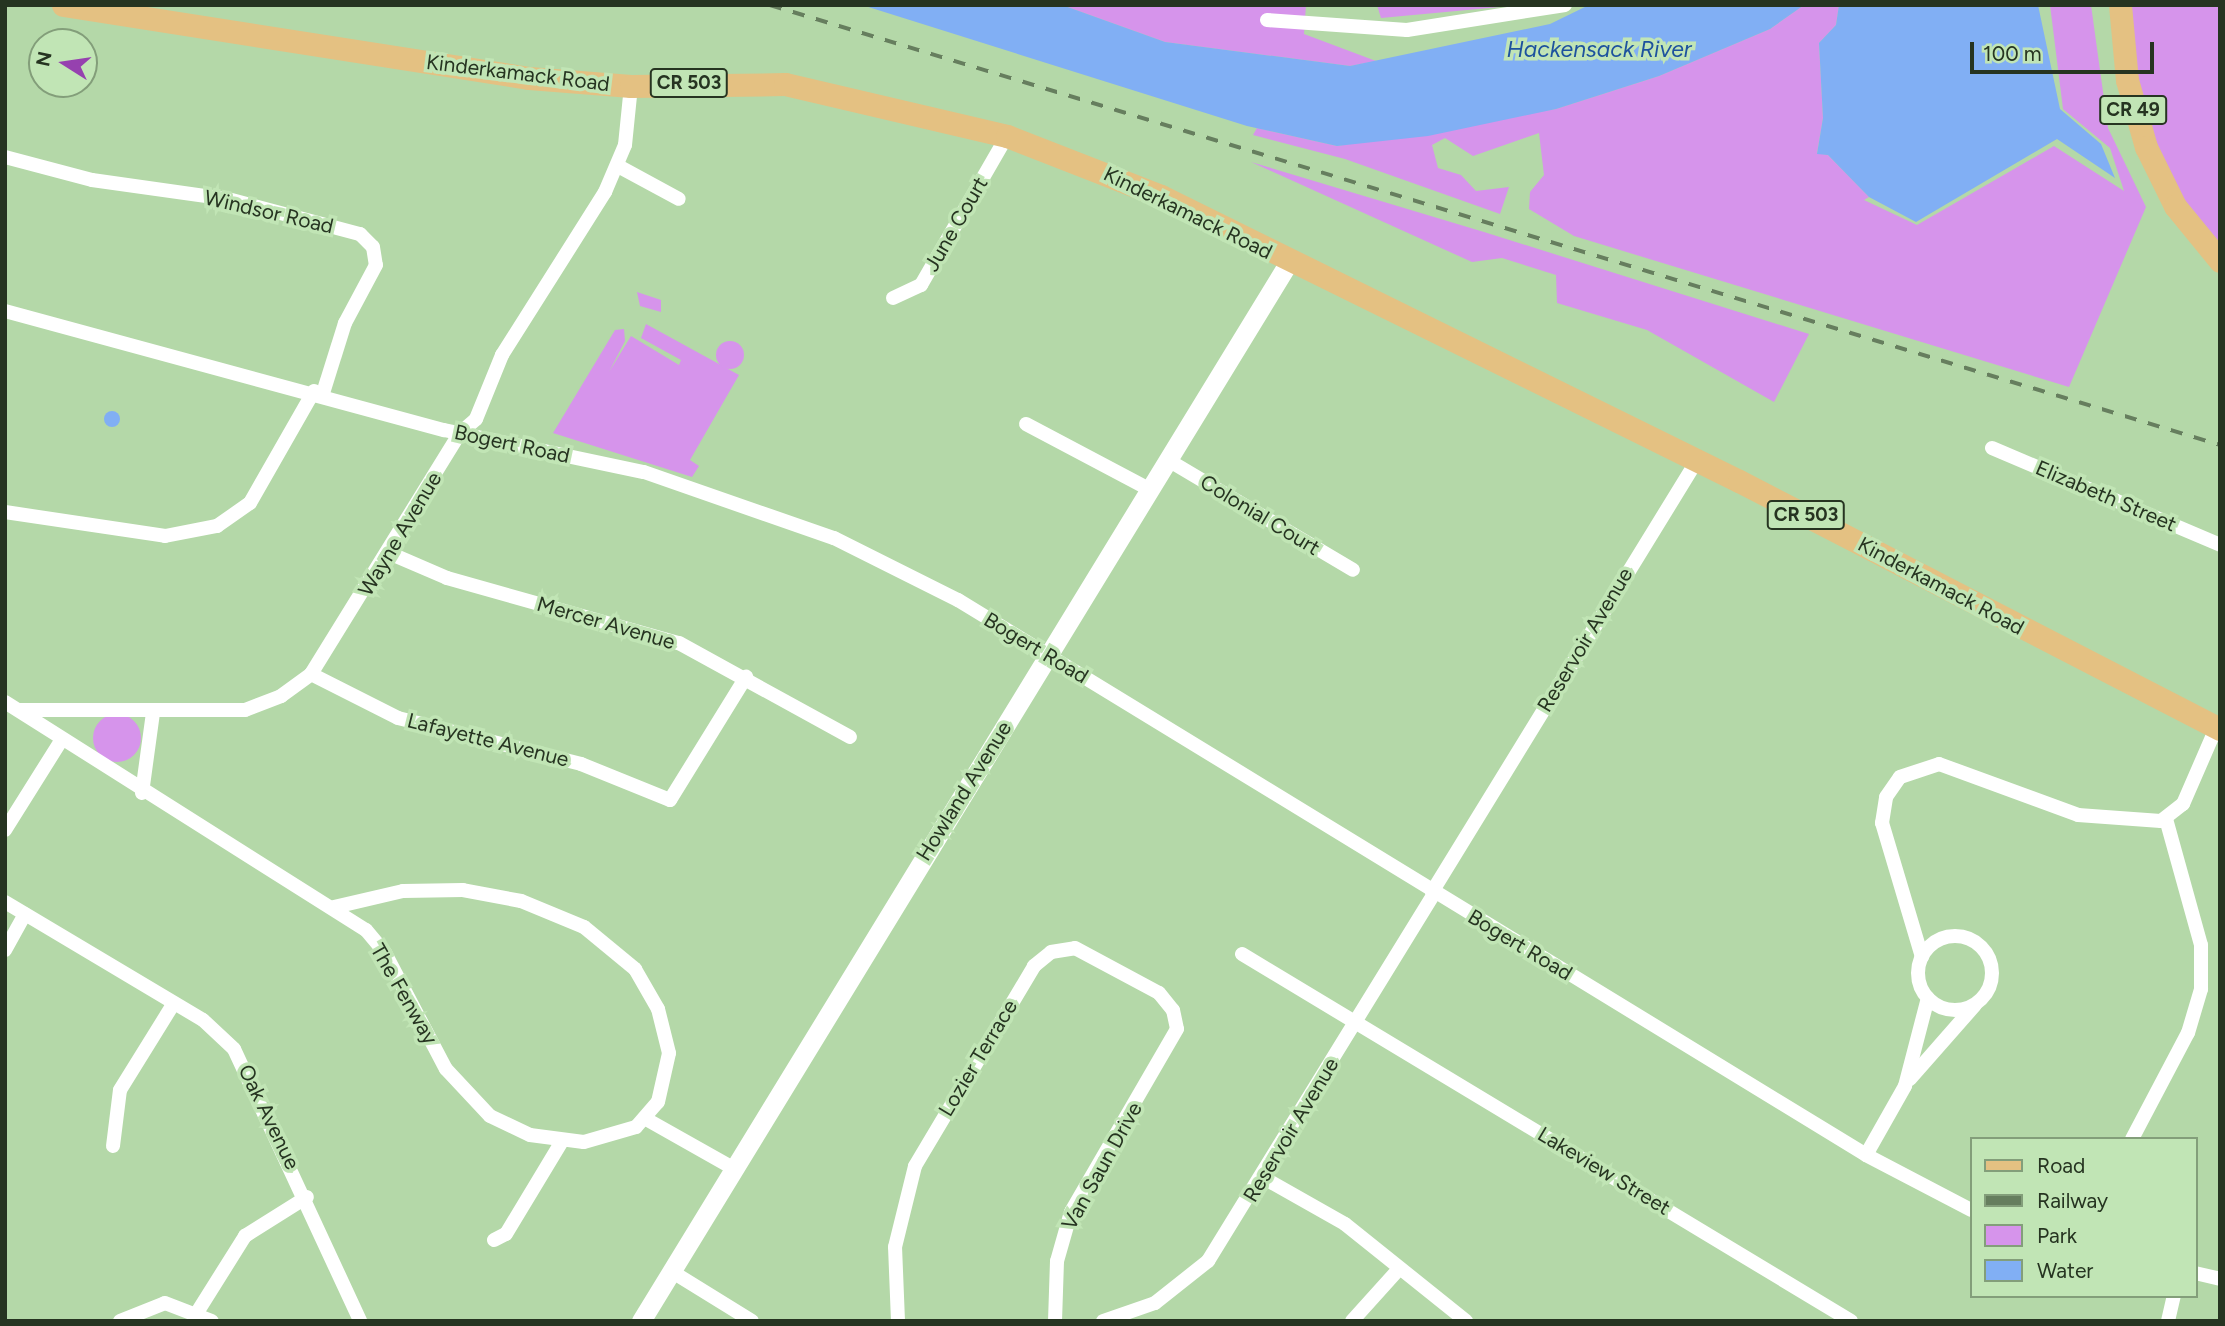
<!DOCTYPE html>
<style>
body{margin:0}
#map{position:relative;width:2225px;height:1326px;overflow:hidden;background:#b4d8a8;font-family:Figtree,sans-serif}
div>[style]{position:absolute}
.green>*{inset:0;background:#d694eb}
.round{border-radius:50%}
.water>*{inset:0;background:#81aff4}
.minor>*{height:14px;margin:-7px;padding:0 7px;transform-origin:7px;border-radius:7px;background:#fff}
.minor>.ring{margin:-7px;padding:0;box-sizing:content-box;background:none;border:14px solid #fff;border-radius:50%}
.tertiary>*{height:19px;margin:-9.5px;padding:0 9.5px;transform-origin:9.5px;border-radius:9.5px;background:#fff}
.primary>*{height:23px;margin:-11.5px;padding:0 11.5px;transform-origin:11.5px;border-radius:11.5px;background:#e4c182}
.rail>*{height:3.5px;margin-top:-1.75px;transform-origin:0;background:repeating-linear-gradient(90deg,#667e5e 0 12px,transparent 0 24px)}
span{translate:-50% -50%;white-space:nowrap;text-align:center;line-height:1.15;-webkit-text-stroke:7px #c1e5b5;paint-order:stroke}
.shield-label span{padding:2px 5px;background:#c1e5b5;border:2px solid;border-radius:5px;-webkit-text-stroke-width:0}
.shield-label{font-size:19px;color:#263421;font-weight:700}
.street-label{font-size:21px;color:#263421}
.water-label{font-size:23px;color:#1d529e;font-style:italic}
.frame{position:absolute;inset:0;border:7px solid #263421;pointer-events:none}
.legend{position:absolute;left:1970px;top:1137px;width:228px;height:161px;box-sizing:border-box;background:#c1e5b5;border:2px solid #839e7a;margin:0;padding:9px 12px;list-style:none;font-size:21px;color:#263421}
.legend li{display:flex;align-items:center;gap:14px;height:35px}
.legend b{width:35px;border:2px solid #839e7a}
.north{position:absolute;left:28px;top:28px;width:70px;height:70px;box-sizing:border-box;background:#c1e5b5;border:2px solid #839e7a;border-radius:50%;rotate:282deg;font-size:19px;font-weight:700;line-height:28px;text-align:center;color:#263421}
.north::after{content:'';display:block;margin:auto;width:24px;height:32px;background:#9641af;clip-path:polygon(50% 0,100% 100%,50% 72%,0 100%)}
.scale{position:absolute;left:1970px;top:42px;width:184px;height:32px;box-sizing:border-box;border:4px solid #263421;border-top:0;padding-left:9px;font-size:21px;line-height:24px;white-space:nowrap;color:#263421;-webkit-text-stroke:5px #c1e5b5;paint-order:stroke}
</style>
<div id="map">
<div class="green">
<div style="clip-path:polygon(1062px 5px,1306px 5px,1304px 34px,1376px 61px,1350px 66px,1165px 42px)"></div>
<div style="clip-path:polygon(1377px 5px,1521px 5px,1381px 18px)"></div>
<div style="clip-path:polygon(1804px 5px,1839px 5px,1836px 25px,1819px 43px,1823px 118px,1817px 153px,1828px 155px,1869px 197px,1864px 200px,1917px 225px,2054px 146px,2124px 191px,2110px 148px,2063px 109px,2050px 5px,2091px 5px,2108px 128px,2146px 207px,2069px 387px,1574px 236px,1529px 209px,1530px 192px,1544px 175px,1539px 133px,1473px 156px,1445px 138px,1432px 145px,1438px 168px,1461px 175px,1476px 191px,1509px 187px,1500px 214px,1345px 159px,1253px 135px,1257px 128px,1337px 146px,1556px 109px,1659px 76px,1770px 29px)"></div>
<div style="clip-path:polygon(2125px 5px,2220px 5px,2220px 244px,2172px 185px,2142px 114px)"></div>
<div style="clip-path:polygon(1251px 162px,1484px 232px,1809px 334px,1774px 402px,1647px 330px,1557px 303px,1556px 275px,1502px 258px,1472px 262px)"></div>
<div style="clip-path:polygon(637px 292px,661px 300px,661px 312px,640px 306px)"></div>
<div style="clip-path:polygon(646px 324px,739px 375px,690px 460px,699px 466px,692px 477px,553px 433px,615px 330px,624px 329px,625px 341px,609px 372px,631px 336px,679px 365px,681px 360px,641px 338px)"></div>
<div class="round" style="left:716px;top:341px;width:28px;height:28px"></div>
<div class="round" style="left:93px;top:714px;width:48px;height:48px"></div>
</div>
<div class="water">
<div style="clip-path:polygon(862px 5px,1062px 5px,1165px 42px,1350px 66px,1550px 24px,1589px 5px,1804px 5px,1770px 29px,1659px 76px,1556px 109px,1428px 136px,1337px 146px,1247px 126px)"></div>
<div style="clip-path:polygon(1839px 5px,2038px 5px,2060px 109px,2101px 144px,2115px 178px,2057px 139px,1916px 222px,1869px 197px,1828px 155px,1817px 154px,1823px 118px,1819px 43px,1836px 25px)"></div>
<div class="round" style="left:104px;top:411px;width:16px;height:16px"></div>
</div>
<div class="minor">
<div style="left:1267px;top:20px;width:140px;rotate:4.1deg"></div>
<div style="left:1407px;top:30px;width:160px;rotate:-9deg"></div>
<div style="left:5px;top:157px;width:90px;rotate:14.8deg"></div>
<div style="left:92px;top:180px;width:137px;rotate:8deg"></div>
<div style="left:228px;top:199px;width:137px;rotate:14.9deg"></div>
<div style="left:360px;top:234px;width:18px;rotate:45deg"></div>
<div style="left:373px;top:247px;width:18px;rotate:81deg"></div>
<div style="left:376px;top:265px;width:66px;rotate:118.1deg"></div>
<div style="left:345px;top:323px;width:73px;rotate:107.4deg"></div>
<div style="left:618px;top:166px;width:69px;rotate:28.4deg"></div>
<div style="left:893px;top:298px;width:31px;rotate:-25deg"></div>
<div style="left:921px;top:285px;width:172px;rotate:-60deg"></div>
<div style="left:5px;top:311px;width:455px;rotate:15.2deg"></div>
<div style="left:444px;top:430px;width:204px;rotate:11.9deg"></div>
<div style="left:644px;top:472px;width:201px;rotate:19.2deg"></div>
<div style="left:834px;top:538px;width:139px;rotate:26.6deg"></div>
<div style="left:958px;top:600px;width:1064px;rotate:31.43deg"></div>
<div style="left:1866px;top:1155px;width:119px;rotate:27.6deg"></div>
<div style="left:1026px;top:424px;width:139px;rotate:27.9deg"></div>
<div style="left:1992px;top:448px;width:248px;rotate:23deg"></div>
<div style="left:1168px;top:460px;width:215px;rotate:30.7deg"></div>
<div style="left:5px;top:512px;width:162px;rotate:8.5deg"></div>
<div style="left:165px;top:536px;width:53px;rotate:-10.9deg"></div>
<div style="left:217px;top:526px;width:40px;rotate:-34.9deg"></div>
<div style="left:250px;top:503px;width:129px;rotate:-60.3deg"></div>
<div style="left:389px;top:553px;width:63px;rotate:23.3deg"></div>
<div style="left:447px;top:578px;width:241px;rotate:15.7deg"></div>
<div style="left:679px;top:643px;width:195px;rotate:28.8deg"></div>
<div style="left:311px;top:674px;width:97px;rotate:26.8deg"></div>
<div style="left:398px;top:718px;width:189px;rotate:14.1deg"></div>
<div style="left:581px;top:764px;width:96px;rotate:22deg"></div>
<div style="left:670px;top:800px;width:145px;rotate:-58.3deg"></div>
<div style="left:5px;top:702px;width:427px;rotate:32.3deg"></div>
<div style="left:366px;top:930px;width:30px;rotate:50deg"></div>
<div style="left:385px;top:953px;width:131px;rotate:62.3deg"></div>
<div style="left:446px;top:1069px;width:64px;rotate:46.9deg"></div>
<div style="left:490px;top:1116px;width:44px;rotate:25.4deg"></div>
<div style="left:530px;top:1135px;width:54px;rotate:7.4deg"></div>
<div style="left:584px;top:1142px;width:54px;rotate:-16.1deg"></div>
<div style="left:636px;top:1127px;width:33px;rotate:-49deg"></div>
<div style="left:658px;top:1102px;width:50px;rotate:-77.3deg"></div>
<div style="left:669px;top:1053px;width:45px;rotate:-104deg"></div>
<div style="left:658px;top:1009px;width:46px;rotate:-119.9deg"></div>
<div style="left:635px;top:969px;width:66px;rotate:-140.5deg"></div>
<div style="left:584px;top:927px;width:68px;rotate:-157.6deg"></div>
<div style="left:521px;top:901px;width:59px;rotate:-169.3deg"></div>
<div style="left:463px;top:890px;width:60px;rotate:179deg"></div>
<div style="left:403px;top:891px;width:71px;rotate:166.9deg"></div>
<div style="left:20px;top:710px;width:225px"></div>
<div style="left:245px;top:710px;width:39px;rotate:-21deg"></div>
<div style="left:281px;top:696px;width:37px;rotate:-36deg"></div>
<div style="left:311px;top:674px;width:283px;rotate:-58.3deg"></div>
<div style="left:460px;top:433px;width:21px;rotate:-41deg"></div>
<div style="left:476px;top:419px;width:69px;rotate:-67.9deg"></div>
<div style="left:502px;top:355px;width:193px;rotate:-57.7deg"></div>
<div style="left:605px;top:192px;width:51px;rotate:-66.9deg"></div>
<div style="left:625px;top:145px;width:59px;rotate:-84.2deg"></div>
<div style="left:142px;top:793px;width:81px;rotate:-82.2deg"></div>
<div style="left:5px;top:830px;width:107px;rotate:-57.9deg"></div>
<div style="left:1432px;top:892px;width:505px;rotate:-58.45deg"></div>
<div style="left:5px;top:902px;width:230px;rotate:30.8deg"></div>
<div style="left:203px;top:1020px;width:42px;rotate:43.1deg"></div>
<div style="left:234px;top:1049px;width:300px;rotate:65.1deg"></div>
<div class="ring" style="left:1918px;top:936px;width:60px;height:60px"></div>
<div style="left:5px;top:950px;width:41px;rotate:-60.9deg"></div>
<div style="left:1242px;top:954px;width:711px;rotate:31.07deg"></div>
<div style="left:1922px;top:957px;width:140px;rotate:-106.6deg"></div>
<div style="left:1882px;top:823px;width:26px;rotate:-81deg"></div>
<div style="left:1886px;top:797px;width:24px;rotate:-55deg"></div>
<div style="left:1900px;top:777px;width:41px;rotate:-18.4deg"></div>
<div style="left:1939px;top:764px;width:148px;rotate:20.1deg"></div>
<div style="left:2078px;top:815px;width:83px;rotate:4.1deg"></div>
<div style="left:2161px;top:821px;width:28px;rotate:-38deg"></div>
<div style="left:2183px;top:804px;width:83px;rotate:-66.5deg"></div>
<div style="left:1910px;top:1079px;width:98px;rotate:-48.7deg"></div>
<div style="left:646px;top:1119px;width:100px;rotate:29.4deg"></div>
<div style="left:2132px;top:1139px;width:120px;rotate:-62.2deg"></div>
<div style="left:2188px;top:1033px;width:46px;rotate:-73.5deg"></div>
<div style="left:2201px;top:989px;width:44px;rotate:-90deg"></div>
<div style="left:2201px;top:945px;width:131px;rotate:-105.5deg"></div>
<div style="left:113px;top:1146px;width:56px;rotate:-82.9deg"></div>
<div style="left:120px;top:1090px;width:102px;rotate:-58.2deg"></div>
<div style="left:1866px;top:1155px;width:79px;rotate:-60.5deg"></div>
<div style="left:1905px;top:1086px;width:91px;rotate:-75.4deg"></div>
<div style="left:1262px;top:1177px;width:95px;rotate:29.5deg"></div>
<div style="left:1345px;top:1224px;width:155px;rotate:38.7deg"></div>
<div style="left:494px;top:1240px;width:13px;rotate:-27deg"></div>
<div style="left:506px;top:1234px;width:109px;rotate:-58.9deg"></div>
<div style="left:671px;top:1271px;width:95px;rotate:31.7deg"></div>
<div style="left:2195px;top:1273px;width:26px;rotate:13deg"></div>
<div style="left:198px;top:1311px;width:89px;rotate:-57.9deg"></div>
<div style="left:245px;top:1236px;width:73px;rotate:-32.2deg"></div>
<div style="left:120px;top:1321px;width:48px;rotate:-21.8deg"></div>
<div style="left:165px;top:1303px;width:50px;rotate:21deg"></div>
<div style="left:898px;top:1321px;width:74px;rotate:-92.3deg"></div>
<div style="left:895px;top:1247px;width:83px;rotate:-76.1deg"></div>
<div style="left:915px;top:1166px;width:233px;rotate:-59.2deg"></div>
<div style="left:1034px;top:966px;width:22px;rotate:-39deg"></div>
<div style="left:1051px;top:952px;width:24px;rotate:-9deg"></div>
<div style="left:1075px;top:948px;width:95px;rotate:28.2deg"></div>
<div style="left:1159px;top:993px;width:22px;rotate:51deg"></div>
<div style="left:1173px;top:1010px;width:19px;rotate:78deg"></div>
<div style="left:1177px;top:1029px;width:211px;rotate:120.1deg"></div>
<div style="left:1071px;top:1212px;width:51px;rotate:105.9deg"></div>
<div style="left:1057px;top:1261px;width:60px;rotate:91.9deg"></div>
<div style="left:1103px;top:1321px;width:55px;rotate:-19.1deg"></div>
<div style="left:1155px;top:1303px;width:68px;rotate:-38.4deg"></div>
<div style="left:1208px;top:1261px;width:432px;rotate:-58.4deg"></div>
<div style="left:1352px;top:1321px;width:69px;rotate:-48deg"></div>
<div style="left:2168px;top:1321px;width:26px;rotate:-77deg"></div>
</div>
<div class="tertiary">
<div style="left:641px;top:1321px;width:1242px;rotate:-58.54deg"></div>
</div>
<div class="primary">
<div style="left:63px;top:5px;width:472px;rotate:8.9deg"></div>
<div style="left:529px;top:78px;width:102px;rotate:4.5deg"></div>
<div style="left:631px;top:86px;width:154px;rotate:-0.7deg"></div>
<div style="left:785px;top:84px;width:228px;rotate:13.2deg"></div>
<div style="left:1007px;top:136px;width:165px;rotate:21.3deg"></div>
<div style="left:1161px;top:196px;width:644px;rotate:26.25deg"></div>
<div style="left:1739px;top:481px;width:541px;rotate:27.28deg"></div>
<div style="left:2120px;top:5px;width:75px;rotate:84.7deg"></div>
<div style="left:2127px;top:80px;width:70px;rotate:74.2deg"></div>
<div style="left:2146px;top:147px;width:66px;rotate:63.8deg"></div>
<div style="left:2175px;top:206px;width:71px;rotate:50.7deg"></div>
</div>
<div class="rail">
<div style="left:770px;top:5px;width:1515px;rotate:16.88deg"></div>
</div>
<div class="shield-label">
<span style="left:689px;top:83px">CR 503</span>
<span style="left:2133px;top:110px">CR 49</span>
<span style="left:1806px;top:515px">CR 503</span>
</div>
<div class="street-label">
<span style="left:518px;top:73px;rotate:7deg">Kinderkamack Road</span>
<span style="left:269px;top:212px;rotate:13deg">Windsor Road</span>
<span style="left:1188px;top:213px;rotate:26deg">Kinderkamack Road</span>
<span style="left:956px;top:224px;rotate:-60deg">June Court</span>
<span style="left:512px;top:444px;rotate:12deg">Bogert Road</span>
<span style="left:2106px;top:496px;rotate:23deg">Elizabeth Street</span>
<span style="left:1260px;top:515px;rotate:31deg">Colonial Court</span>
<span style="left:400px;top:534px;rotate:-59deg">Wayne Avenue</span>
<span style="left:1941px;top:586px;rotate:28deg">Kinderkamack Road</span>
<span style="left:606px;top:623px;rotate:16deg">Mercer Avenue</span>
<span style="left:1585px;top:640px;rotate:-59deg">Reservoir Avenue</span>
<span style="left:1036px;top:648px;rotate:31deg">Bogert Road</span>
<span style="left:488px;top:740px;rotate:14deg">Lafayette Avenue</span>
<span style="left:964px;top:791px;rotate:-58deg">Howland Avenue</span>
<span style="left:1520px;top:945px;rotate:31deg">Bogert Road</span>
<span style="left:404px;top:994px;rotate:60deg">The Fenway</span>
<span style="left:978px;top:1058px;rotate:-59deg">Lozier Terrace</span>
<span style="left:269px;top:1117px;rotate:64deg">Oak Avenue</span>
<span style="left:1291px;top:1130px;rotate:-59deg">Reservoir Avenue</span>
<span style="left:1102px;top:1166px;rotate:-61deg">Van Saun Drive</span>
<span style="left:1604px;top:1171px;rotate:31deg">Lakeview Street</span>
</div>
<div class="water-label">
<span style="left:1599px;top:49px">Hackensack River</span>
</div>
<div class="frame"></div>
<ul class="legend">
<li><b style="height:9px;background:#e4c182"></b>Road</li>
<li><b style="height:9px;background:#667e5e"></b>Railway</li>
<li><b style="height:19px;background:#d694eb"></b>Park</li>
<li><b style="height:19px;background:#81aff4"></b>Water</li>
</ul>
<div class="north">N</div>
<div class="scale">100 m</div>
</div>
